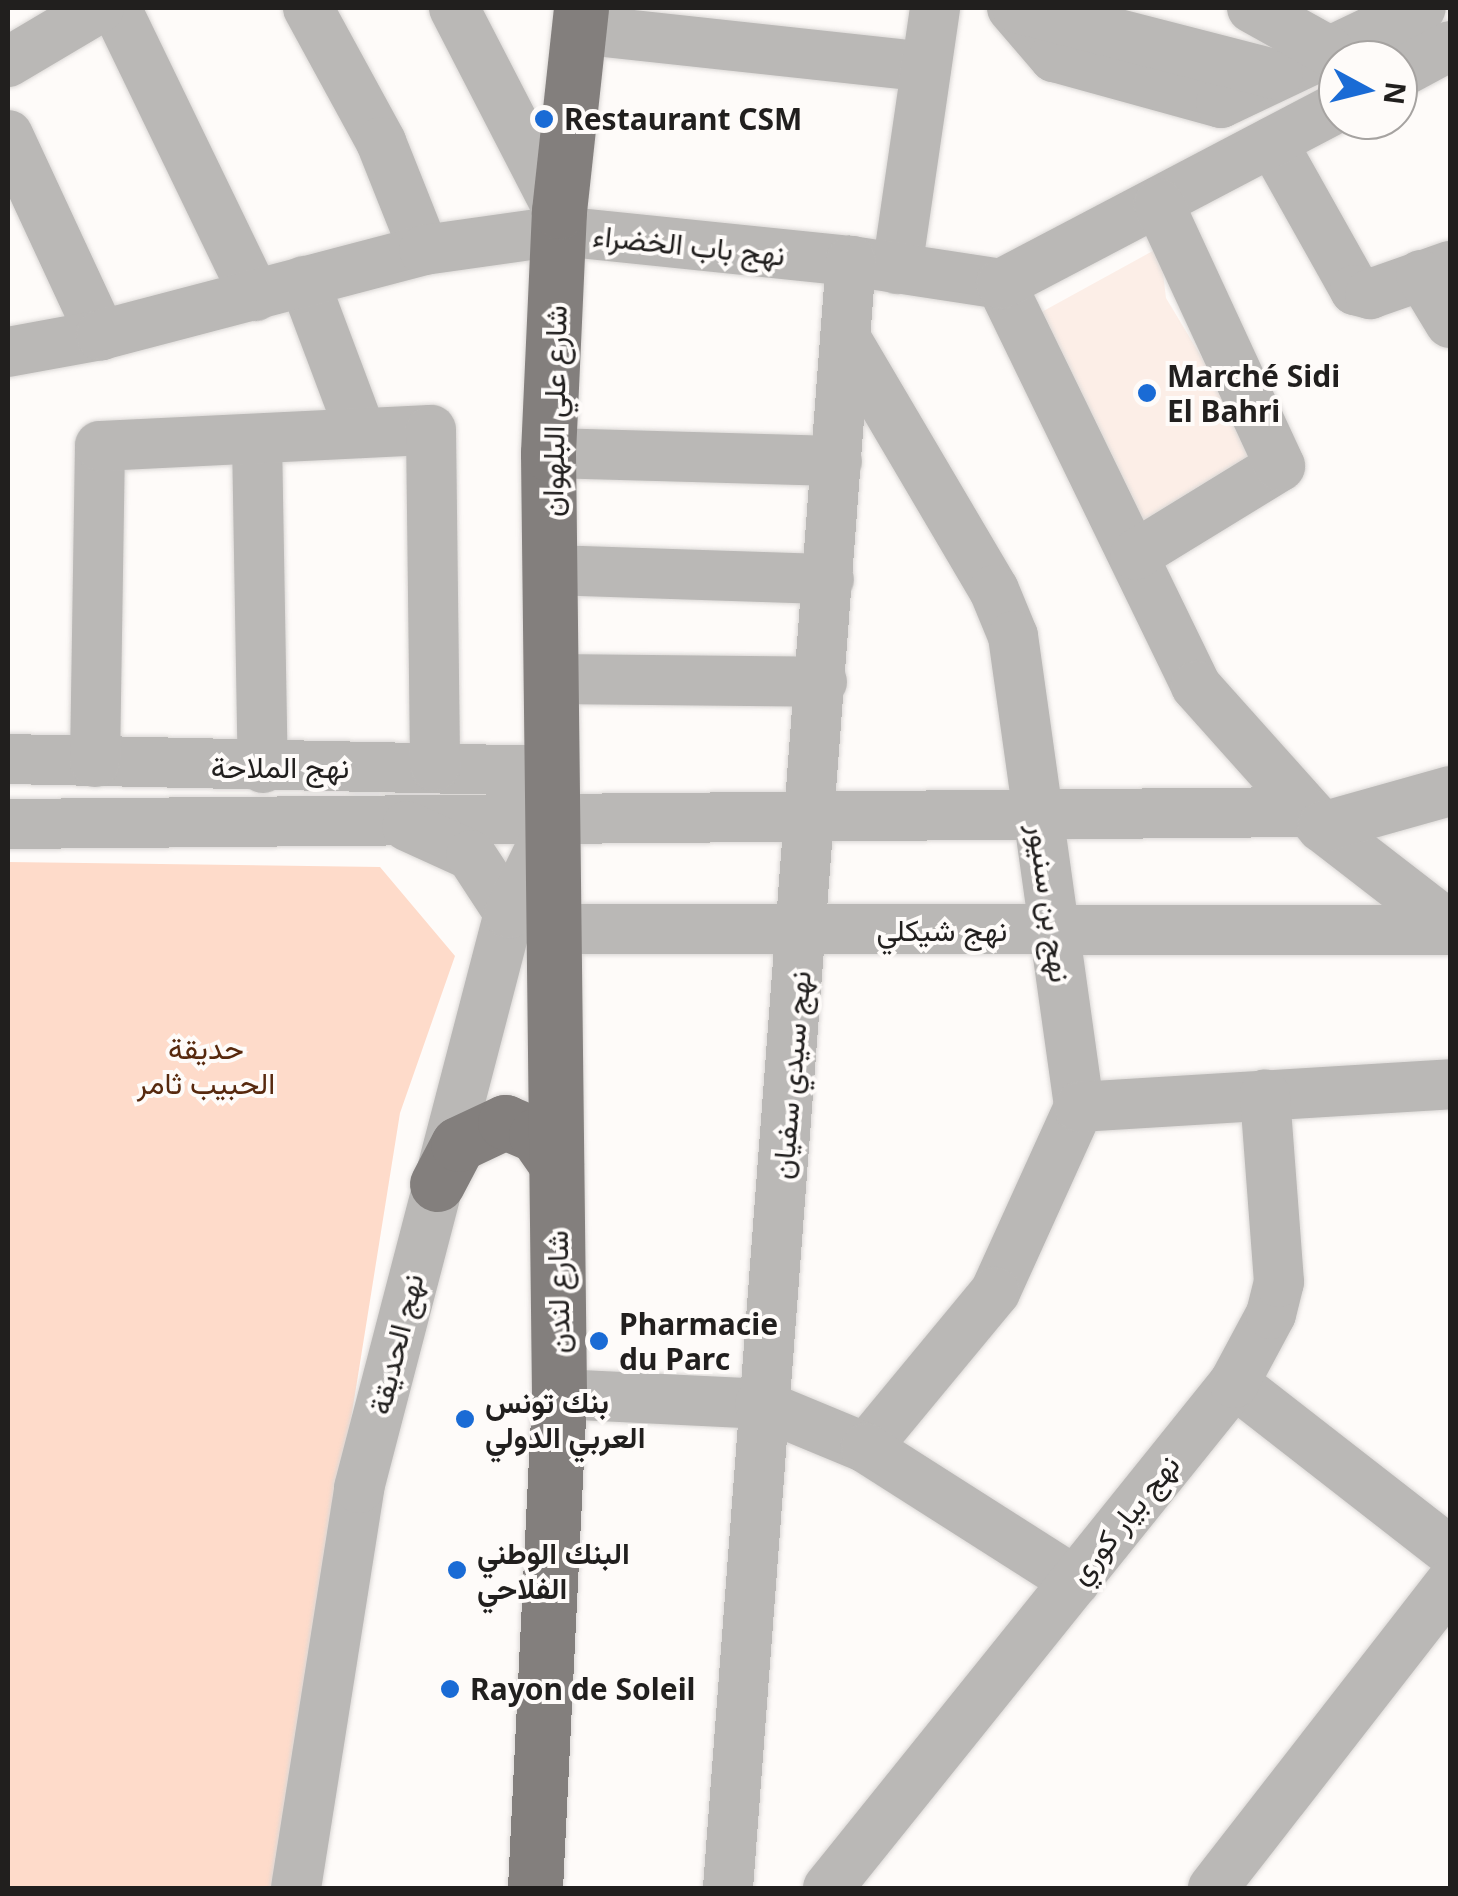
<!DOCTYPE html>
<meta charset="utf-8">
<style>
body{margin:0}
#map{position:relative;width:1458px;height:1896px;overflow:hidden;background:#fefbf9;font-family:"Noto Sans",Vazirmatn,sans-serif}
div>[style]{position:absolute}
.built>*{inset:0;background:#fceee7}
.green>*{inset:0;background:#fedbca}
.roads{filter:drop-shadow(0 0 2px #dbd8d6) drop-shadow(0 0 2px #dbd8d6)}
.minor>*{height:50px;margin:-25px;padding:0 25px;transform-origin:25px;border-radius:25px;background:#bab8b6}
.major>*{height:55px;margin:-27.5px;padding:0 27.5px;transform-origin:27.5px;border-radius:27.5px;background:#837f7d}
.dots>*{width:28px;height:28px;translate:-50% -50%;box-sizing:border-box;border:5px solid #fefbf9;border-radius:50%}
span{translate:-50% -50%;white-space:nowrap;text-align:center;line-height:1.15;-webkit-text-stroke:8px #fefbf9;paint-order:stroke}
.poi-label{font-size:30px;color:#211f1e;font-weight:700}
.left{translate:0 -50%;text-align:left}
.street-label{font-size:30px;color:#211f1e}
.park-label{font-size:30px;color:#57290e}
.frame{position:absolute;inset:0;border:10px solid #211f1e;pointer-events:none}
.north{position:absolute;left:1318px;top:40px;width:100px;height:100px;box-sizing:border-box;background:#fefbf9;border:2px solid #a6a3a1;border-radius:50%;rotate:97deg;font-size:28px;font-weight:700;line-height:40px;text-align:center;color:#211f1e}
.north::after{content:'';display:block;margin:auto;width:35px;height:45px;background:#1a6bd5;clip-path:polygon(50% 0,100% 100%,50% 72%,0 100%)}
</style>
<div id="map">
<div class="built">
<div style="clip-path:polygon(1160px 247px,1166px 298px,1270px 471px,1135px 541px,1038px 314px)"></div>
</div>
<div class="green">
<div style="clip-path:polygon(8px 862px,380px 867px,455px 956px,400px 1113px,276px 1888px,8px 1888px)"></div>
</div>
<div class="roads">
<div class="minor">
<div style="left:116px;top:8px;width:320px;rotate:64.2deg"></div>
<div style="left:308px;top:8px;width:153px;rotate:61.4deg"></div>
<div style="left:381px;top:142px;width:116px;rotate:68.3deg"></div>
<div style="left:454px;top:8px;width:229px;rotate:62.7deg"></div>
<div style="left:1012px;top:8px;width:65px;rotate:49.4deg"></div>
<div style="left:1054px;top:57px;width:173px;rotate:15.4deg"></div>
<div style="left:1221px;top:103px;width:221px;rotate:-25.4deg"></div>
<div style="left:1017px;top:8px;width:269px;rotate:14.4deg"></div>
<div style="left:1252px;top:8px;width:88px;rotate:29.2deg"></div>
<div style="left:578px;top:29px;width:350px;rotate:6.2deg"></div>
<div style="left:8px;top:62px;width:106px;rotate:-30.7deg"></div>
<div style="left:1398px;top:74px;width:59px;rotate:-28.3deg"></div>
<div style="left:8px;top:135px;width:221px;rotate:65.1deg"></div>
<div style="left:1272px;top:142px;width:170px;rotate:60.7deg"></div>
<div style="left:1355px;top:290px;width:16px;rotate:15deg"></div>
<div style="left:1370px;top:294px;width:85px;rotate:-19.3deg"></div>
<div style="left:897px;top:269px;width:264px;rotate:-81.7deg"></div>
<div style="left:1421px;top:275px;width:56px;rotate:58.9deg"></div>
<div style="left:304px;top:281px;width:162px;rotate:69.4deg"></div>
<div style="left:1001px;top:284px;width:447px;rotate:64.1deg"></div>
<div style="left:1196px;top:686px;width:189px;rotate:48.2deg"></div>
<div style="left:1322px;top:827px;width:162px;rotate:37.7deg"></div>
<div style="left:846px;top:339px;width:291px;rotate:59.5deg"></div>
<div style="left:994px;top:590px;width:50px;rotate:67.6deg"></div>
<div style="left:1013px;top:636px;width:476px;rotate:82deg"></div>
<div style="left:1079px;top:1107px;width:203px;rotate:114.4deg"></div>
<div style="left:995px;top:1292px;width:202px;rotate:129.6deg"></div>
<div style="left:8px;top:352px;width:95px;rotate:-10.4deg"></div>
<div style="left:101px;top:335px;width:334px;rotate:-14.7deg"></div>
<div style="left:424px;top:250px;width:136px;rotate:-8deg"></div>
<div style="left:559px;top:231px;width:294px;rotate:5.9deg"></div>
<div style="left:851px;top:261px;width:152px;rotate:8.7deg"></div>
<div style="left:1001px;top:284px;width:381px;rotate:-27.7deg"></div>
<div style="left:257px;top:439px;width:329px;rotate:89deg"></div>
<div style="left:548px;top:453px;width:289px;rotate:1.6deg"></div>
<div style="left:1135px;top:555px;width:170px;rotate:-31.5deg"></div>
<div style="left:1280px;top:466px;width:289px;rotate:-114.8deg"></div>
<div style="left:553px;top:570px;width:276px;rotate:1.9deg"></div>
<div style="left:553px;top:679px;width:269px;rotate:0.6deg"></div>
<div style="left:8px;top:759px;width:545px;rotate:1.26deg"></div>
<div style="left:95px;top:762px;width:316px;rotate:-89.1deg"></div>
<div style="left:100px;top:446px;width:331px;rotate:-2.8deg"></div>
<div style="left:431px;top:430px;width:336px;rotate:89.3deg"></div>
<div style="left:8px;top:824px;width:1299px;rotate:-0.53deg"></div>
<div style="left:407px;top:826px;width:70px;rotate:24.4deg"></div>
<div style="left:471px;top:855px;width:69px;rotate:56.8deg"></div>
<div style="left:1322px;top:827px;width:133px;rotate:-15.7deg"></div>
<div style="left:554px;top:929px;width:896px;rotate:0.06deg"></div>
<div style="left:1079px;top:1107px;width:372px;rotate:-3.5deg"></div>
<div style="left:1234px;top:1383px;width:274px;rotate:37.9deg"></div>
<div style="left:559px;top:1394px;width:201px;rotate:2.8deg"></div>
<div style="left:760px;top:1404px;width:115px;rotate:22.5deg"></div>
<div style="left:866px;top:1448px;width:248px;rotate:32.5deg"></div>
<div style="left:296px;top:1888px;width:405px;rotate:-81deg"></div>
<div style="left:359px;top:1488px;width:594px;rotate:-75.38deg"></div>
<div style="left:509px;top:913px;width:103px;rotate:-64.2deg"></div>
<div style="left:728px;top:1888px;width:1632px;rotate:-85.68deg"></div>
<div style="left:828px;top:1888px;width:648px;rotate:-51.2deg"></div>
<div style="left:1234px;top:1383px;width:78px;rotate:-61.8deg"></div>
<div style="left:1271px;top:1314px;width:33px;rotate:-76deg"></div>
<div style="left:1279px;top:1282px;width:188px;rotate:-94.3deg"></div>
<div style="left:1213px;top:1888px;width:385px;rotate:-52.1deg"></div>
</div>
<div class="major">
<div style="left:437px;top:1184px;width:45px;rotate:-62.3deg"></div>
<div style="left:458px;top:1144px;width:52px;rotate:-25.1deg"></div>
<div style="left:505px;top:1122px;width:34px;rotate:23deg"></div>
<div style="left:536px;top:1135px;width:35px;rotate:55deg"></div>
<div style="left:535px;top:1888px;width:495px;rotate:-87.2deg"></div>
<div style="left:559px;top:1394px;width:941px;rotate:-90.67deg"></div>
<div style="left:548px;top:453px;width:242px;rotate:-87.4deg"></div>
<div style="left:559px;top:211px;width:204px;rotate:-83.8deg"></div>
</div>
</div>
<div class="dots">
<div style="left:544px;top:119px;background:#1a6bd5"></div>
<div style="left:1147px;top:393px;background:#1a6bd5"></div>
<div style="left:599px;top:1341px;background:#1a6bd5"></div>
<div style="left:465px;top:1419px;background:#1a6bd5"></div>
<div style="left:457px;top:1570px;background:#1a6bd5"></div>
<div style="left:450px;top:1689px;background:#1a6bd5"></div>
</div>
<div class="poi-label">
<span class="left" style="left:564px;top:119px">Restaurant CSM</span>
<span class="left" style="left:1167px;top:393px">Marché Sidi<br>El Bahri</span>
<span class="left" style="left:619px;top:1341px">Pharmacie<br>du Parc</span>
<span class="left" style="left:485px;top:1419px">بنك تونس<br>العربي الدولي</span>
<span class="left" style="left:477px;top:1570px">البنك الوطني<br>الفلاحي</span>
<span class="left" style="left:470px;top:1689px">Rayon de Soleil</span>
</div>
<div class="street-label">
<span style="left:689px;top:245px;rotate:6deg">نهج باب الخضراء</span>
<span style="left:554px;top:411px;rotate:-89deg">شارع علي البلهوان</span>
<span style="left:280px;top:767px">نهج الملاحة</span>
<span style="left:1050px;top:903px;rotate:82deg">نهج بن سنيور</span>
<span style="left:942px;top:930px">نهج شيكلي</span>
<span style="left:791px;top:1075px;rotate:-85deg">نهج سيدي سفيان</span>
<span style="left:558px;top:1292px;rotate:-91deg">شارع لندن</span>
<span style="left:396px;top:1344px;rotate:-76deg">نهج الحديقة</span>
<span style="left:1124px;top:1519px;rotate:-51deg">نهج بيار كوري</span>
</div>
<div class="park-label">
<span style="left:206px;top:1065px">حديقة<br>الحبيب ثامر</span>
</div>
<div class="frame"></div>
<div class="north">N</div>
</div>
